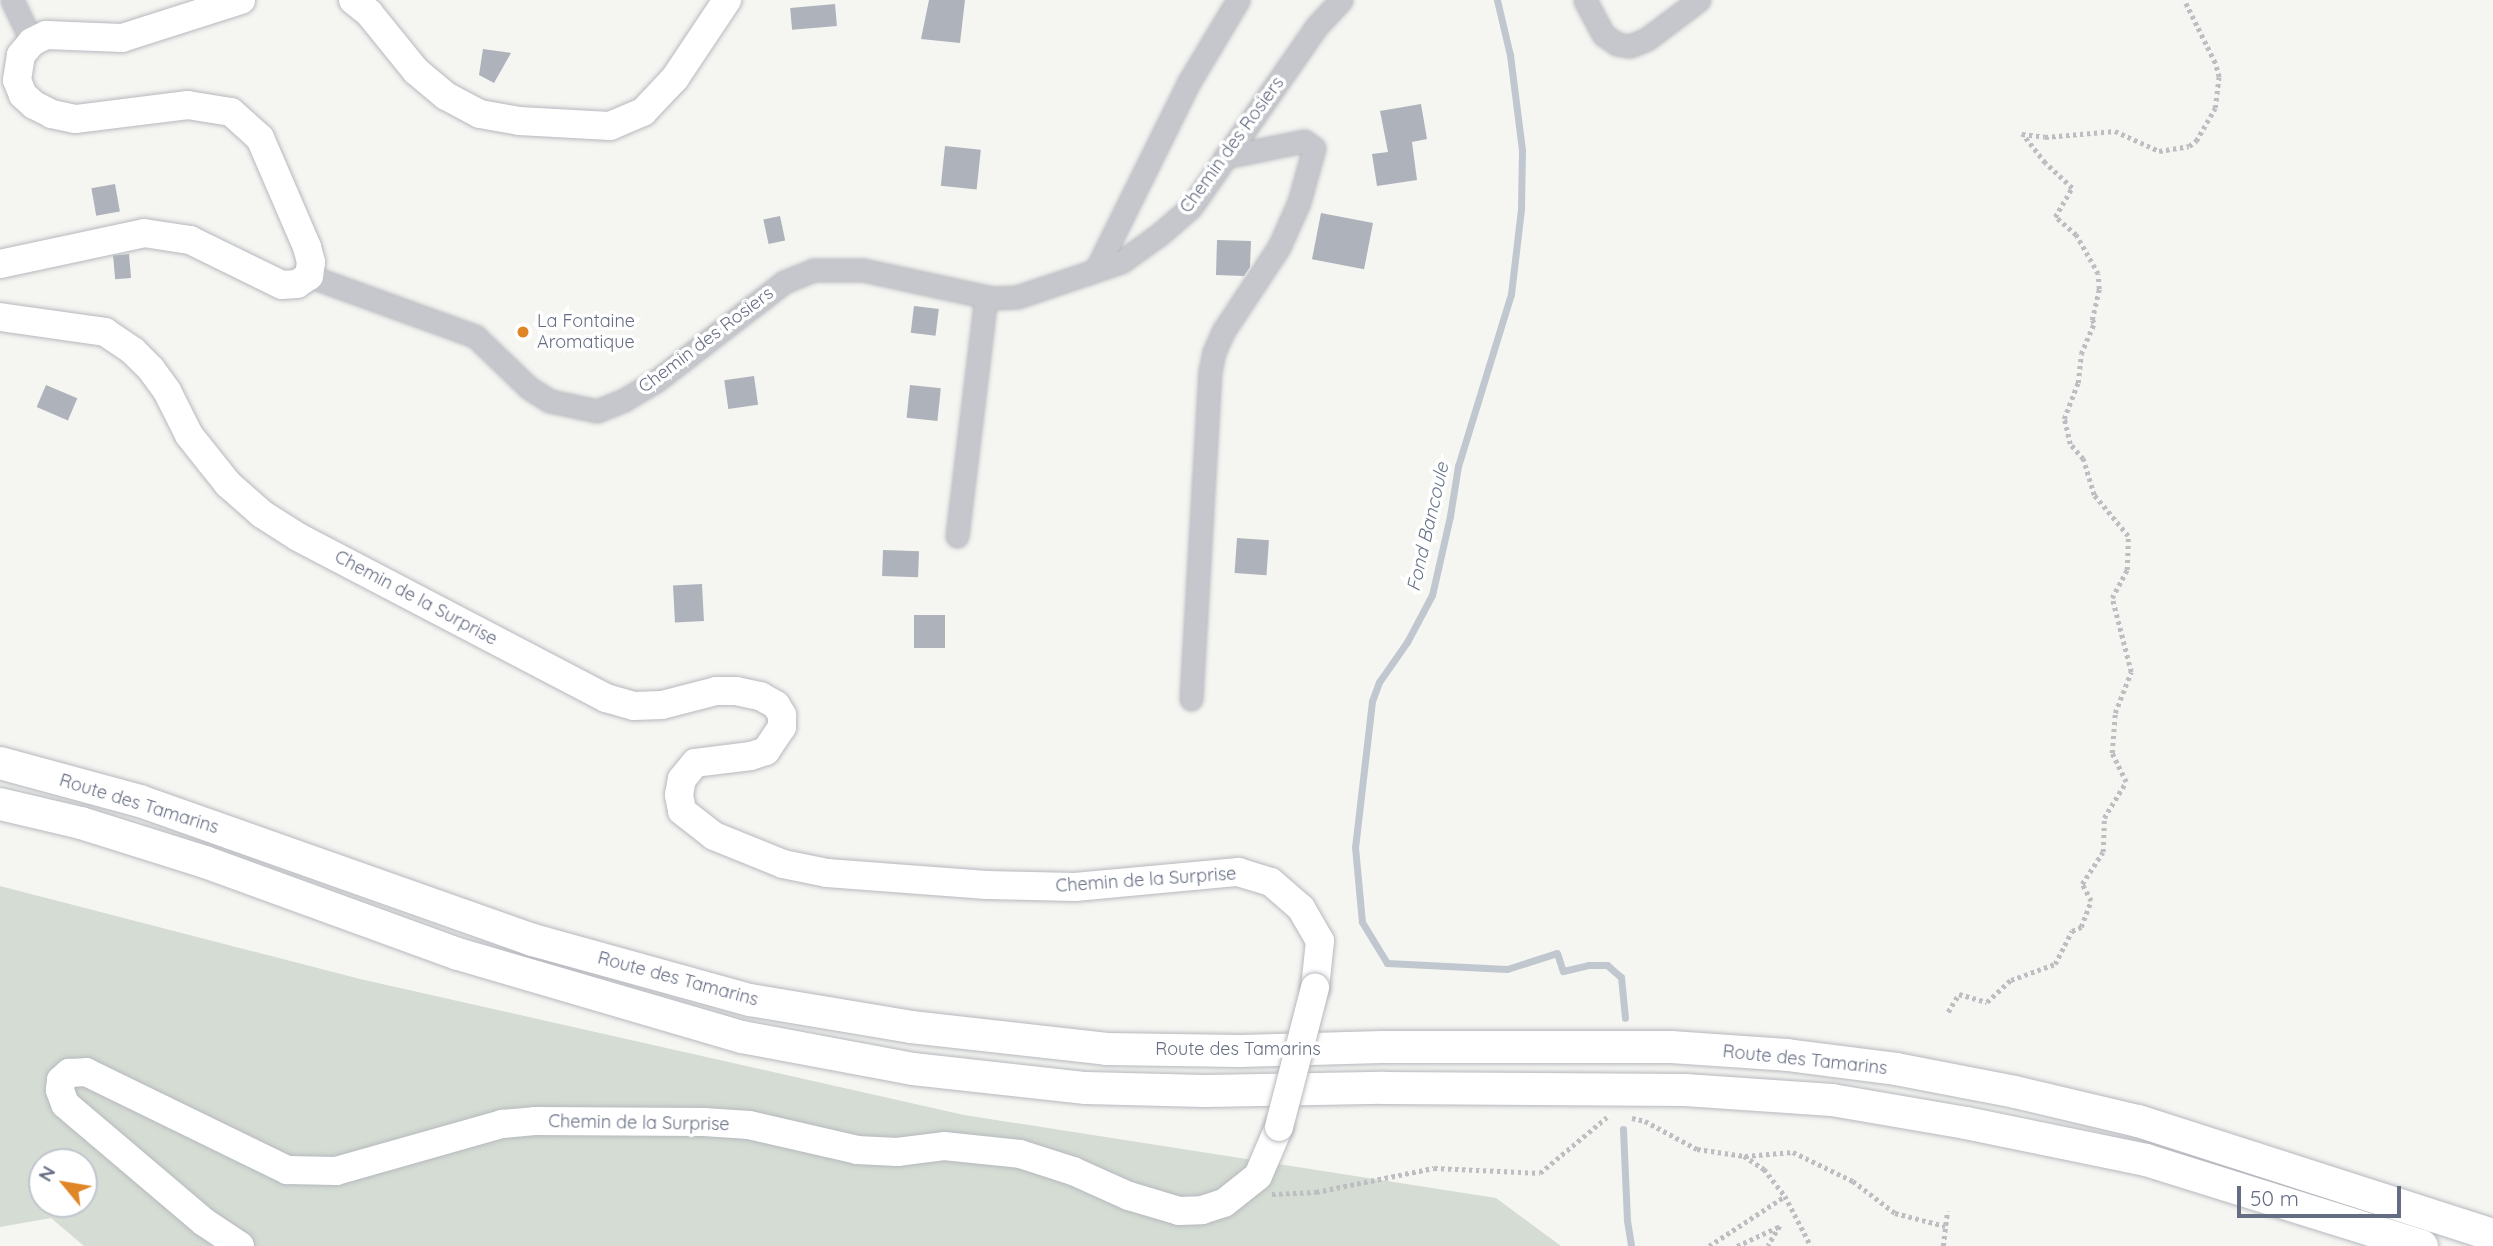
<!DOCTYPE html>
<style>
body{margin:0}
#map{position:relative;width:2493px;height:1246px;overflow:hidden;background:#f5f6f2;font-family:Quicksand,sans-serif}
div>[style]{position:absolute}
.green>*{inset:0;background:#d4dcd3}
.stream>*{height:7px;margin:-3.5px;padding:0 3.5px;transform-origin:3.5px;border-radius:3.5px;background:#c1c7cf}
.building>*{inset:0;background:#aeb2ba;transform-origin:0 0}
.path>*{height:4.5px;margin-top:-2.25px;transform-origin:0;background:repeating-linear-gradient(90deg,#bdbec1 0 3.5px,transparent 0 7px)}
.roads{filter:drop-shadow(0 0 2px #b6b8be) drop-shadow(0 0 2px #b6b8be)}
.minor>*{height:21px;margin:-10.5px;padding:0 10.5px;transform-origin:10.5px;border-radius:10.5px;background:#c6c7cc}
.major>*{height:28px;margin:-14px;padding:0 14px;transform-origin:14px;border-radius:14px;background:#fff}
.highway>*{height:32px;margin:-16px;padding:0 16px;transform-origin:16px;border-radius:16px;background:#fff}
.bridges{filter:drop-shadow(0 0 2px #b6b8be) drop-shadow(0 0 2px #b6b8be)}
.major-bridge>*{height:28px;margin:-14px;padding:0 14px;transform-origin:14px;border-radius:14px;background:#fff}
.dots>*{width:19px;height:19px;translate:-50% -50%;box-sizing:border-box;border:4px solid #fff;border-radius:50%}
span{translate:-50% -50%;white-space:nowrap;text-align:center;line-height:1.15;-webkit-text-stroke:7px #fff;paint-order:stroke}
.street-label{font-size:18px;color:#656d83}
.poi-label{font-size:18px;color:#656d83}
.left{translate:0 -50%;text-align:left}
.water-label{font-size:19px;color:#657486;font-style:italic}
.north{position:absolute;left:28px;top:1148px;width:70px;height:70px;box-sizing:border-box;background:#fff;border:2px solid #c1c5cd;border-radius:50%;rotate:300deg;font-size:19px;font-weight:700;line-height:28px;text-align:center;color:#656d83}
.north::after{content:'';display:block;margin:auto;width:24px;height:32px;background:#e18627;clip-path:polygon(50% 0,100% 100%,50% 72%,0 100%)}
.scale{position:absolute;left:2237px;top:1186px;width:164px;height:32px;box-sizing:border-box;border:4px solid #656d83;border-top:0;padding-left:9px;font-size:21px;line-height:24px;white-space:nowrap;color:#656d83;-webkit-text-stroke:5px #fff;paint-order:stroke}
</style>
<div id="map">
<div class="green">
<div style="clip-path:polygon(evenodd,0 886px,360px 979px,964px 1115px,1496px 1198px,1561px 1246px,84px 1246px,51px 1218px,0 1227px,0 886px,42px 1162px,84px 1162px,84px 1204px,42px 1204px,42px 1162px)"></div>
</div>
<div class="stream">
<div style="left:1497px;top:0;width:57px;rotate:76.7deg"></div>
<div style="left:1510px;top:55px;width:96px;rotate:82.8deg"></div>
<div style="left:1522px;top:150px;width:59px;rotate:91deg"></div>
<div style="left:1521px;top:209px;width:86px;rotate:96.7deg"></div>
<div style="left:1511px;top:294px;width:180px;rotate:107.1deg"></div>
<div style="left:1458px;top:466px;width:51px;rotate:99.1deg"></div>
<div style="left:1450px;top:516px;width:81px;rotate:102.8deg"></div>
<div style="left:1432px;top:595px;width:53px;rotate:118deg"></div>
<div style="left:1407px;top:642px;width:49px;rotate:125deg"></div>
<div style="left:1379px;top:682px;width:20px;rotate:110deg"></div>
<div style="left:1372px;top:701px;width:147px;rotate:96.6deg"></div>
<div style="left:1355px;top:847px;width:75px;rotate:84.7deg"></div>
<div style="left:1362px;top:922px;width:48px;rotate:58.6deg"></div>
<div style="left:1387px;top:963px;width:120px;rotate:2.9deg"></div>
<div style="left:1507px;top:969px;width:52px;rotate:-17.7deg"></div>
<div style="left:1557px;top:953px;width:19px;rotate:72deg"></div>
<div style="left:1563px;top:971px;width:26px;rotate:-13deg"></div>
<div style="left:1588px;top:965px;width:19px"></div>
<div style="left:1607px;top:965px;width:18px;rotate:41deg"></div>
<div style="left:1621px;top:977px;width:41px;rotate:84.4deg"></div>
<div style="left:1623px;top:1129px;width:91px;rotate:87.5deg"></div>
<div style="left:1627px;top:1220px;width:26px;rotate:81deg"></div>
</div>
<div class="building">
<div style="clip-path:polygon(929px 0,965px 0,960px 43px,921px 39px)"></div>
<div style="left:835px;top:4px;width:22px;height:45px;rotate:85deg"></div>
<div style="clip-path:polygon(483px 49px,511px 53px,494px 83px,479px 75px)"></div>
<div style="clip-path:polygon(1421px 104px,1427px 139px,1412px 142px,1417px 180px,1377px 186px,1372px 154px,1388px 152px,1380px 111px)"></div>
<div style="left:945px;top:146px;width:36px;height:40px;rotate:6deg"></div>
<div style="left:115px;top:184px;width:28px;height:24px;rotate:80deg"></div>
<div style="left:1321px;top:213px;width:53px;height:47px;rotate:11deg"></div>
<div style="left:780px;top:216px;width:25px;height:17px;rotate:78deg"></div>
<div style="clip-path:polygon(1217px 240px,1251px 241px,1250px 267px,1244px 276px,1216px 275px)"></div>
<div style="left:129px;top:254px;width:24px;height:16px;rotate:85deg"></div>
<div style="left:914px;top:306px;width:25px;height:27px;rotate:7deg"></div>
<div style="left:754px;top:376px;width:29px;height:30px;rotate:82deg"></div>
<div style="left:46px;top:385px;width:34px;height:24px;rotate:23deg"></div>
<div style="left:910px;top:385px;width:31px;height:33px;rotate:6deg"></div>
<div style="left:1237px;top:538px;width:32px;height:35px;rotate:4deg"></div>
<div style="left:883px;top:550px;width:36px;height:26px;rotate:2deg"></div>
<div style="left:702px;top:584px;width:37px;height:29px;rotate:87deg"></div>
<div style="left:914px;top:615px;width:31px;height:33px"></div>
</div>
<div class="path">
<div style="left:1948px;top:1012px;width:21px;rotate:-59deg"></div>
<div style="left:1959px;top:994px;width:29px;rotate:16deg"></div>
<div style="left:1987px;top:1002px;width:33px;rotate:-43deg"></div>
<div style="left:2011px;top:980px;width:47px;rotate:-20deg"></div>
<div style="left:2055px;top:964px;width:37px;rotate:-63deg"></div>
<div style="left:2072px;top:931px;width:10px;rotate:-24deg"></div>
<div style="left:2081px;top:927px;width:28px;rotate:-69deg"></div>
<div style="left:2091px;top:901px;width:19px;rotate:-118deg"></div>
<div style="left:2082px;top:884px;width:38px;rotate:-57deg"></div>
<div style="left:2103px;top:852px;width:34px;rotate:-88deg"></div>
<div style="left:2104px;top:818px;width:42px;rotate:-58.6deg"></div>
<div style="left:2126px;top:782px;width:32px;rotate:-116deg"></div>
<div style="left:2112px;top:753px;width:40px;rotate:-85.7deg"></div>
<div style="left:2115px;top:713px;width:44px;rotate:-68.7deg"></div>
<div style="left:2131px;top:672px;width:76px;rotate:-104.4deg"></div>
<div style="left:2112px;top:598px;width:32px;rotate:-62deg"></div>
<div style="left:2127px;top:570px;width:34px;rotate:-88deg"></div>
<div style="left:2128px;top:536px;width:53px;rotate:-129.7deg"></div>
<div style="left:2094px;top:495px;width:38px;rotate:-107deg"></div>
<div style="left:2083px;top:459px;width:20px;rotate:-131deg"></div>
<div style="left:2070px;top:444px;width:26px;rotate:-103deg"></div>
<div style="left:2064px;top:419px;width:39px;rotate:-69deg"></div>
<div style="left:2078px;top:383px;width:29px;rotate:-84deg"></div>
<div style="left:2081px;top:354px;width:34px;rotate:-67deg"></div>
<div style="left:2094px;top:323px;width:4px;rotate:-124deg"></div>
<div style="left:2092px;top:320px;width:32px;rotate:-77deg"></div>
<div style="left:2099px;top:289px;width:15px;rotate:-94deg"></div>
<div style="left:2098px;top:274px;width:45px;rotate:-119.4deg"></div>
<div style="left:2076px;top:235px;width:28px;rotate:-139deg"></div>
<div style="left:2055px;top:217px;width:34px;rotate:-60deg"></div>
<div style="left:2072px;top:188px;width:37px;rotate:-137deg"></div>
<div style="left:2045px;top:163px;width:37px;rotate:-128deg"></div>
<div style="left:2022px;top:134px;width:23px;rotate:7deg"></div>
<div style="left:2045px;top:137px;width:70px;rotate:-4.9deg"></div>
<div style="left:2115px;top:131px;width:48px;rotate:24.4deg"></div>
<div style="left:2159px;top:151px;width:30px;rotate:-9deg"></div>
<div style="left:2189px;top:146px;width:9px;rotate:-36deg"></div>
<div style="left:2196px;top:141px;width:38px;rotate:-60deg"></div>
<div style="left:2215px;top:108px;width:31px;rotate:-83deg"></div>
<div style="left:2219px;top:77px;width:15px;rotate:-106deg"></div>
<div style="left:2215px;top:63px;width:70px;rotate:-116.2deg"></div>
<div style="left:1632px;top:1118px;width:13px;rotate:13deg"></div>
<div style="left:1645px;top:1121px;width:59px;rotate:28.3deg"></div>
<div style="left:1697px;top:1149px;width:48px;rotate:8.5deg"></div>
<div style="left:1744px;top:1156px;width:24px;rotate:33deg"></div>
<div style="left:1764px;top:1169px;width:34px;rotate:52deg"></div>
<div style="left:1785px;top:1196px;width:56px;rotate:62.5deg"></div>
<div style="left:1745px;top:1156px;width:48px;rotate:-4.8deg"></div>
<div style="left:1793px;top:1152px;width:67px;rotate:25.8deg"></div>
<div style="left:1853px;top:1181px;width:53px;rotate:37.3deg"></div>
<div style="left:1895px;top:1213px;width:52px;rotate:14.6deg"></div>
<div style="left:1272px;top:1194px;width:44px;rotate:-2.6deg"></div>
<div style="left:1316px;top:1192px;width:120px;rotate:-11.5deg"></div>
<div style="left:1434px;top:1168px;width:106px;rotate:2.7deg"></div>
<div style="left:1540px;top:1173px;width:87px;rotate:-39.9deg"></div>
<div style="left:1709px;top:1246px;width:91px;rotate:-33.3deg"></div>
<div style="left:1737px;top:1246px;width:47px;rotate:-24.9deg"></div>
<div style="left:1780px;top:1226px;width:23px;rotate:121deg"></div>
<div style="left:1943px;top:1246px;width:35px;rotate:-83deg"></div>
</div>
<div class="roads">
<div class="minor">
<div style="left:12px;top:0;width:47px;rotate:64.5deg"></div>
<div style="left:1585px;top:0;width:40px;rotate:62deg"></div>
<div style="left:1604px;top:35px;width:16px;rotate:35deg"></div>
<div style="left:1617px;top:44px;width:13px;rotate:9deg"></div>
<div style="left:1630px;top:46px;width:18px;rotate:-22deg"></div>
<div style="left:1647px;top:39px;width:65px;rotate:-36.9deg"></div>
<div style="left:1096px;top:270px;width:210px;rotate:-63.7deg"></div>
<div style="left:1189px;top:82px;width:96px;rotate:-59.1deg"></div>
<div style="left:309px;top:276px;width:177px;rotate:19.9deg"></div>
<div style="left:475px;top:336px;width:75px;rotate:43.9deg"></div>
<div style="left:529px;top:388px;width:25px;rotate:32deg"></div>
<div style="left:550px;top:401px;width:48px;rotate:12deg"></div>
<div style="left:597px;top:411px;width:29px;rotate:-22deg"></div>
<div style="left:624px;top:400px;width:37px;rotate:-31deg"></div>
<div style="left:656px;top:381px;width:162px;rotate:-37.7deg"></div>
<div style="left:784px;top:282px;width:31px;rotate:-22deg"></div>
<div style="left:813px;top:270px;width:50px"></div>
<div style="left:863px;top:270px;width:132px;rotate:12.2deg"></div>
<div style="left:992px;top:298px;width:25px;rotate:-2deg"></div>
<div style="left:1017px;top:297px;width:110px;rotate:-18.6deg"></div>
<div style="left:1121px;top:262px;width:48px;rotate:-35.7deg"></div>
<div style="left:1160px;top:234px;width:41px;rotate:-41.1deg"></div>
<div style="left:1191px;top:207px;width:219px;rotate:-55.2deg"></div>
<div style="left:1316px;top:27px;width:37px;rotate:-47deg"></div>
<div style="left:957px;top:536px;width:241px;rotate:-83.1deg"></div>
<div style="left:1191px;top:699px;width:328px;rotate:-86.7deg"></div>
<div style="left:1210px;top:372px;width:20px;rotate:-79deg"></div>
<div style="left:1214px;top:352px;width:24px;rotate:-66deg"></div>
<div style="left:1224px;top:330px;width:100px;rotate:-56.5deg"></div>
<div style="left:1279px;top:247px;width:49px;rotate:-66deg"></div>
<div style="left:1299px;top:202px;width:56px;rotate:-74.5deg"></div>
<div style="left:1314px;top:148px;width:12px;rotate:-145deg"></div>
<div style="left:1304px;top:141px;width:81px;rotate:168.6deg"></div>
</div>
<div class="major">
<div style="left:353px;top:0;width:21px;rotate:39deg"></div>
<div style="left:369px;top:13px;width:75px;rotate:51deg"></div>
<div style="left:416px;top:71px;width:39px;rotate:40deg"></div>
<div style="left:446px;top:96px;width:38px;rotate:28deg"></div>
<div style="left:480px;top:114px;width:40px;rotate:10deg"></div>
<div style="left:519px;top:121px;width:91px;rotate:3.1deg"></div>
<div style="left:610px;top:126px;width:36px;rotate:-23deg"></div>
<div style="left:643px;top:112px;width:47px;rotate:-46.7deg"></div>
<div style="left:675px;top:78px;width:94px;rotate:-56.3deg"></div>
<div style="left:0;top:264px;width:147px;rotate:-12.1deg"></div>
<div style="left:144px;top:233px;width:47px;rotate:8.7deg"></div>
<div style="left:190px;top:240px;width:102px;rotate:26.1deg"></div>
<div style="left:282px;top:285px;width:15px;rotate:-4deg"></div>
<div style="left:297px;top:284px;width:14px;rotate:-34deg"></div>
<div style="left:309px;top:276px;width:14px;rotate:-82deg"></div>
<div style="left:311px;top:262px;width:16px;rotate:-105deg"></div>
<div style="left:307px;top:247px;width:119px;rotate:-113.3deg"></div>
<div style="left:260px;top:138px;width:39px;rotate:-138deg"></div>
<div style="left:231px;top:112px;width:44px;rotate:-170.8deg"></div>
<div style="left:188px;top:105px;width:114px;rotate:172.9deg"></div>
<div style="left:75px;top:119px;width:24px;rotate:-168deg"></div>
<div style="left:52px;top:114px;width:20px;rotate:-153deg"></div>
<div style="left:34px;top:105px;width:15px;rotate:-138deg"></div>
<div style="left:23px;top:95px;width:16px;rotate:-112deg"></div>
<div style="left:17px;top:80px;width:25px;rotate:-81deg"></div>
<div style="left:21px;top:55px;width:17px;rotate:-50deg"></div>
<div style="left:32px;top:42px;width:16px;rotate:-27deg"></div>
<div style="left:46px;top:35px;width:76px;rotate:2.3deg"></div>
<div style="left:122px;top:38px;width:125px;rotate:-17.7deg"></div>
<div style="left:0;top:317px;width:106px;rotate:8.1deg"></div>
<div style="left:105px;top:332px;width:34px;rotate:34deg"></div>
<div style="left:133px;top:351px;width:25px;rotate:45deg"></div>
<div style="left:151px;top:369px;width:27px;rotate:54deg"></div>
<div style="left:167px;top:391px;width:49px;rotate:63.4deg"></div>
<div style="left:189px;top:435px;width:63px;rotate:51.5deg"></div>
<div style="left:228px;top:484px;width:45px;rotate:41.4deg"></div>
<div style="left:262px;top:514px;width:43px;rotate:32.6deg"></div>
<div style="left:298px;top:537px;width:348px;rotate:27.6deg"></div>
<div style="left:606px;top:698px;width:29px;rotate:16deg"></div>
<div style="left:634px;top:706px;width:28px;rotate:-2deg"></div>
<div style="left:662px;top:705px;width:56px;rotate:-14.5deg"></div>
<div style="left:716px;top:691px;width:20px"></div>
<div style="left:736px;top:691px;width:25px;rotate:12deg"></div>
<div style="left:760px;top:696px;width:18px;rotate:29deg"></div>
<div style="left:776px;top:705px;width:12px;rotate:59deg"></div>
<div style="left:782px;top:715px;width:12px;rotate:90deg"></div>
<div style="left:782px;top:727px;width:29px;rotate:124deg"></div>
<div style="left:766px;top:751px;width:16px;rotate:162deg"></div>
<div style="left:751px;top:756px;width:56px;rotate:172.9deg"></div>
<div style="left:695px;top:763px;width:21px;rotate:129deg"></div>
<div style="left:682px;top:779px;width:16px;rotate:101deg"></div>
<div style="left:679px;top:795px;width:16px;rotate:79deg"></div>
<div style="left:682px;top:811px;width:41px;rotate:38deg"></div>
<div style="left:714px;top:836px;width:74px;rotate:22.1deg"></div>
<div style="left:783px;top:864px;width:45px;rotate:11.6deg"></div>
<div style="left:827px;top:873px;width:160px;rotate:4.3deg"></div>
<div style="left:987px;top:885px;width:88px;rotate:1.3deg"></div>
<div style="left:1075px;top:887px;width:164px;rotate:-5.3deg"></div>
<div style="left:1238px;top:872px;width:34px;rotate:17deg"></div>
<div style="left:1271px;top:882px;width:40px;rotate:41deg"></div>
<div style="left:1301px;top:908px;width:38px;rotate:60deg"></div>
<div style="left:1320px;top:941px;width:47px;rotate:96.1deg"></div>
<div style="left:240px;top:1246px;width:43px;rotate:-146.3deg"></div>
<div style="left:204px;top:1222px;width:182px;rotate:-139.7deg"></div>
<div style="left:65px;top:1104px;width:15px;rotate:-110deg"></div>
<div style="left:60px;top:1090px;width:10px;rotate:-84deg"></div>
<div style="left:61px;top:1080px;width:11px;rotate:-41deg"></div>
<div style="left:69px;top:1073px;width:17px;rotate:-3deg"></div>
<div style="left:86px;top:1072px;width:224px;rotate:26deg"></div>
<div style="left:287px;top:1170px;width:49px;rotate:1.2deg"></div>
<div style="left:336px;top:1171px;width:173px;rotate:-15.8deg"></div>
<div style="left:502px;top:1124px;width:33px;rotate:-5deg"></div>
<div style="left:535px;top:1121px;width:169px;rotate:0.3deg"></div>
<div style="left:704px;top:1122px;width:45px;rotate:3.8deg"></div>
<div style="left:749px;top:1125px;width:111px;rotate:13deg"></div>
<div style="left:857px;top:1150px;width:40px;rotate:2.9deg"></div>
<div style="left:897px;top:1152px;width:47px;rotate:-7.3deg"></div>
<div style="left:944px;top:1146px;width:76px;rotate:6deg"></div>
<div style="left:1020px;top:1154px;width:56px;rotate:17.8deg"></div>
<div style="left:1073px;top:1171px;width:61px;rotate:24.1deg"></div>
<div style="left:1129px;top:1196px;width:52px;rotate:16.7deg"></div>
<div style="left:1179px;top:1211px;width:23px;rotate:-2deg"></div>
<div style="left:1202px;top:1210px;width:23px;rotate:-18deg"></div>
<div style="left:1224px;top:1203px;width:43px;rotate:-38.5deg"></div>
<div style="left:1258px;top:1176px;width:53px;rotate:-66.8deg"></div>
</div>
<div class="highway">
<div style="left:0;top:763px;width:145px;rotate:15.2deg"></div>
<div style="left:140px;top:801px;width:417px;rotate:19.5deg"></div>
<div style="left:533px;top:940px;width:225px;rotate:15.5deg"></div>
<div style="left:750px;top:1000px;width:163px;rotate:9.5deg"></div>
<div style="left:911px;top:1027px;width:197px;rotate:6.4deg"></div>
<div style="left:1107px;top:1049px;width:133px;rotate:0.9deg"></div>
<div style="left:1240px;top:1051px;width:142px;rotate:-1.6deg"></div>
<div style="left:1382px;top:1047px;width:289px"></div>
<div style="left:1671px;top:1047px;width:116px;rotate:3.9deg"></div>
<div style="left:1787px;top:1055px;width:110px;rotate:7.3deg"></div>
<div style="left:1896px;top:1069px;width:121px;rotate:10.9deg"></div>
<div style="left:2015px;top:1092px;width:126px;rotate:13.3deg"></div>
<div style="left:2138px;top:1121px;width:373px;rotate:17.8deg"></div>
<div style="left:0;top:804px;width:83px;rotate:13.2deg"></div>
<div style="left:81px;top:823px;width:130px;rotate:17.5deg"></div>
<div style="left:205px;top:862px;width:269px;rotate:20deg"></div>
<div style="left:458px;top:954px;width:296px;rotate:16.3deg"></div>
<div style="left:742px;top:1037px;width:174px;rotate:10.6deg"></div>
<div style="left:913px;top:1069px;width:174px;rotate:6.3deg"></div>
<div style="left:1086px;top:1088px;width:118px;rotate:1.5deg"></div>
<div style="left:1204px;top:1091px;width:180px;rotate:-1deg"></div>
<div style="left:1384px;top:1088px;width:301px;rotate:0.4deg"></div>
<div style="left:1685px;top:1090px;width:147px;rotate:3.9deg"></div>
<div style="left:1832px;top:1100px;width:136px;rotate:9.7deg"></div>
<div style="left:1966px;top:1123px;width:184px;rotate:11.6deg"></div>
<div style="left:2146px;top:1160px;width:289px;rotate:17.3deg"></div>
</div>
</div>
<div class="bridges">
<div class="major-bridge">
<div style="left:1279px;top:1127px;width:144px;rotate:-75.5deg"></div>
</div>
</div>
<div class="dots">
<div style="left:523px;top:332px;background:#e18627"></div>
</div>
<div class="street-label">
<span style="left:1232px;top:145px;rotate:-54deg">Chemin des Rosiers</span>
<span style="left:706px;top:340px;rotate:-37deg">Chemin des Rosiers</span>
<span style="left:416px;top:598px;rotate:28deg">Chemin de la Surprise</span>
<span style="left:139px;top:804px;rotate:17deg">Route des Tamarins</span>
<span style="left:1146px;top:880px;rotate:-4deg">Chemin de la Surprise</span>
<span style="left:678px;top:979px;rotate:15deg">Route des Tamarins</span>
<span style="left:1238px;top:1049px">Route des Tamarins</span>
<span style="left:1805px;top:1060px;rotate:6deg">Route des Tamarins</span>
<span style="left:639px;top:1123px;rotate:1deg">Chemin de la Surprise</span>
</div>
<div class="poi-label">
<span class="left" style="left:537px;top:332px">La Fontaine<br>Aromatique</span>
</div>
<div class="water-label">
<span style="left:1428px;top:527px;rotate:-77deg">Fond Bancoule</span>
</div>
<div class="north">N</div>
<div class="scale">50 m</div>
</div>
